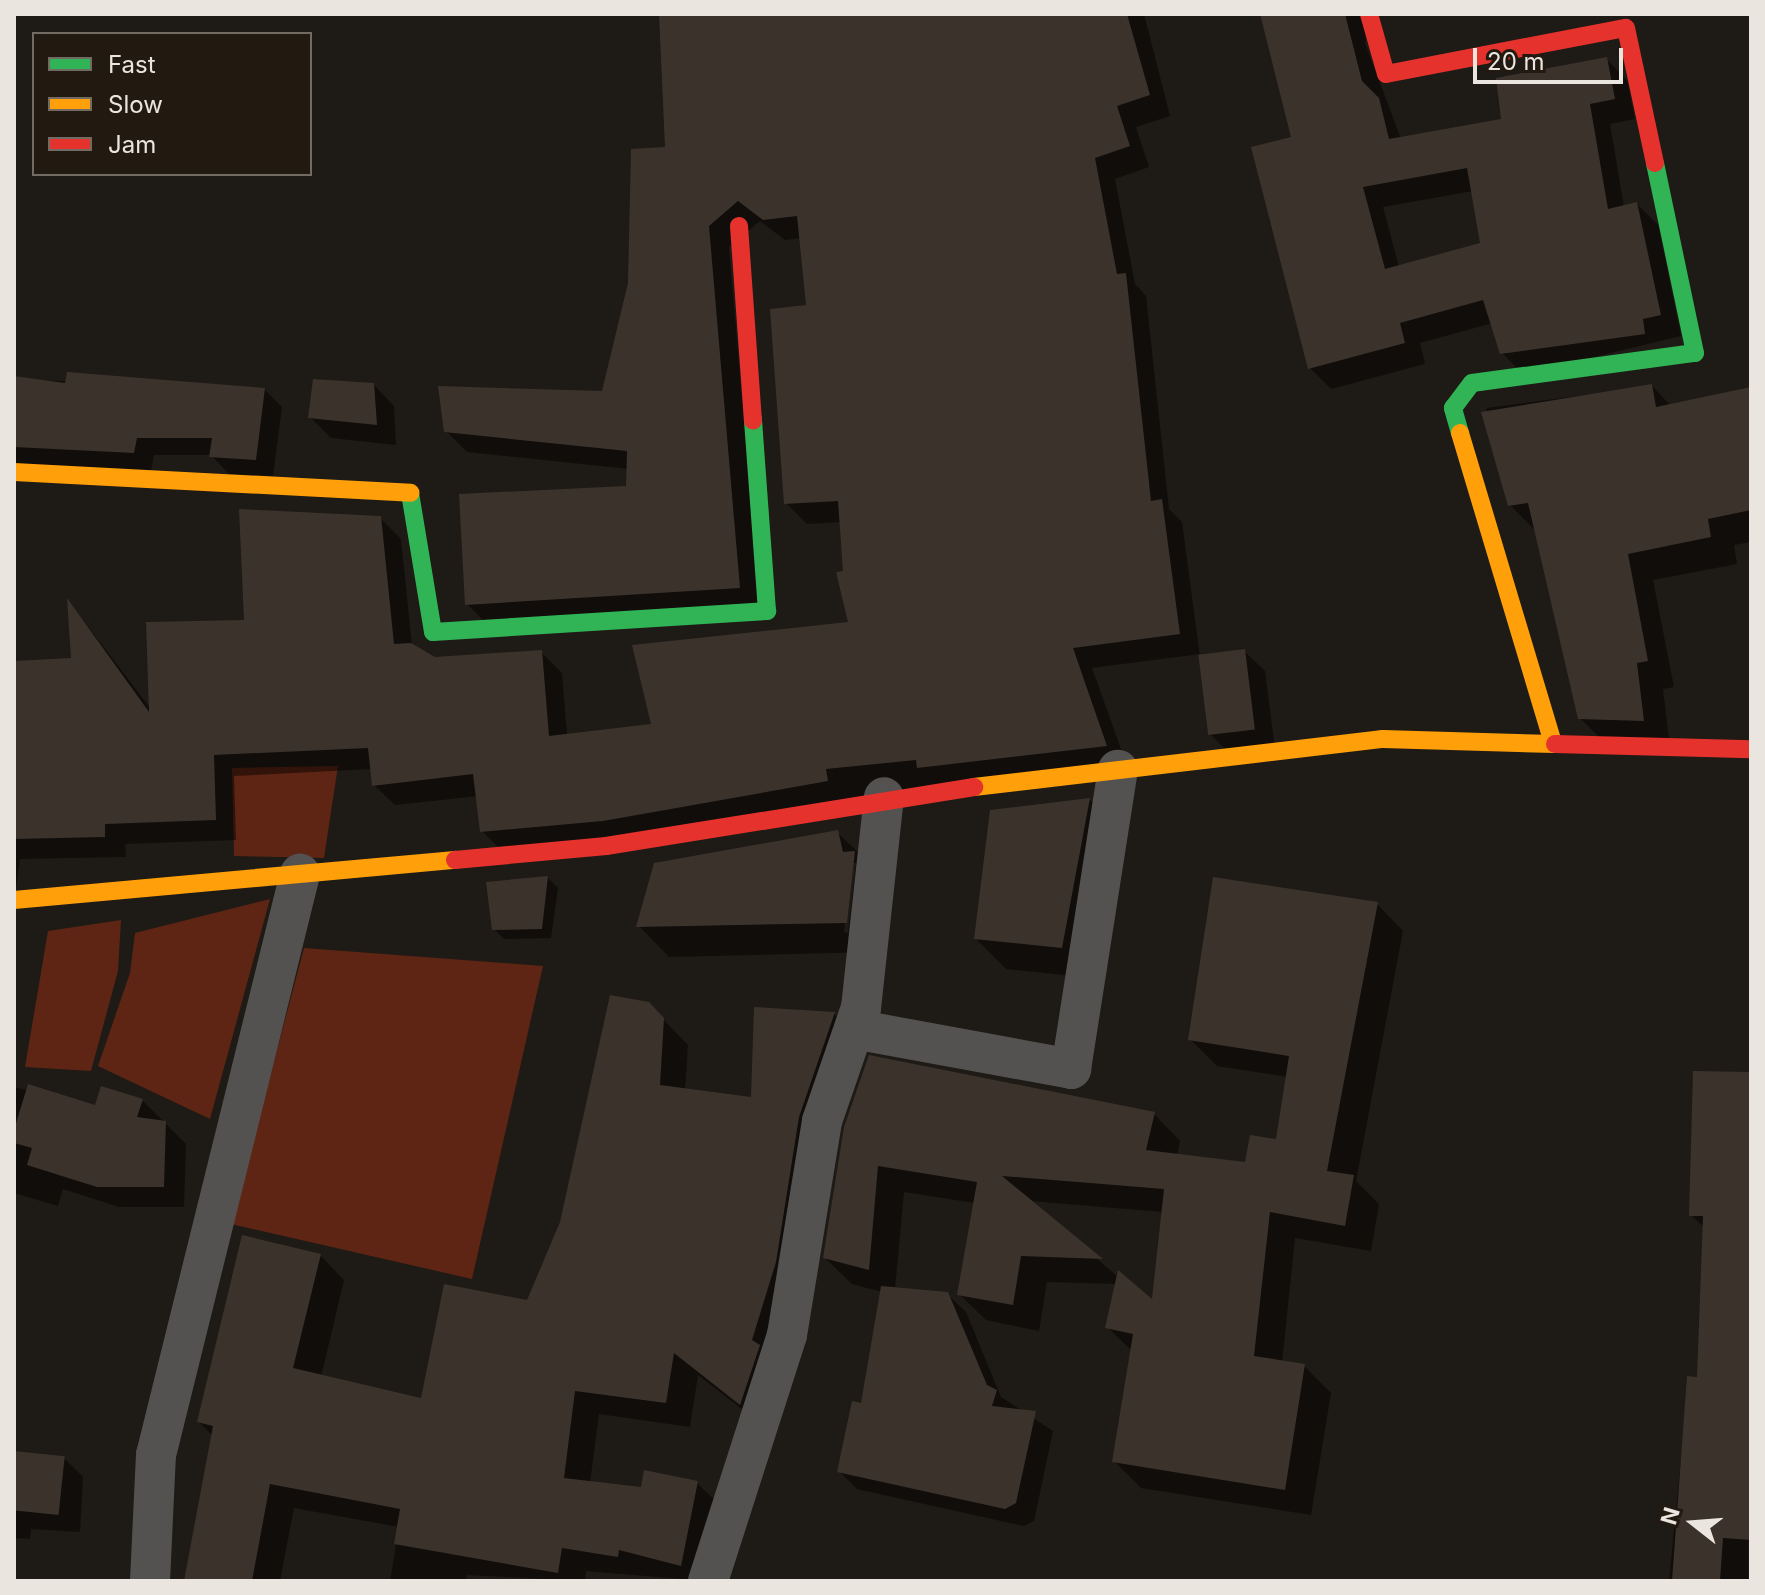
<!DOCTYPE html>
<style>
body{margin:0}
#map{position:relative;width:1765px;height:1595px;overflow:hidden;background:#1e1a15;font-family:Inter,sans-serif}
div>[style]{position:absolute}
.green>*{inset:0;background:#5e2514}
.shadow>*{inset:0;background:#0007}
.building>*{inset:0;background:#3b332b;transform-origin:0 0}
.street>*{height:40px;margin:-20px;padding:0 20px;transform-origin:20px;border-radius:20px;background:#545250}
.fast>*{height:18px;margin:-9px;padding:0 9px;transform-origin:9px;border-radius:9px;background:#30b455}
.slow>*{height:18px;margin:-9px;padding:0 9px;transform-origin:9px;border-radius:9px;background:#ff9f0a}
.jam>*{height:18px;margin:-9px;padding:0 9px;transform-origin:9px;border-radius:9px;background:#e5322d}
span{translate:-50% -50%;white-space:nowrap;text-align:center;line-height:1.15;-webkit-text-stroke:8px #221a11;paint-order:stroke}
.frame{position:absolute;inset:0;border:16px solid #eae5df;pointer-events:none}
.legend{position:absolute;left:32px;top:32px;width:280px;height:144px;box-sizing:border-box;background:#221a11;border:2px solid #726b63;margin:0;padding:10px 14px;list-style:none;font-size:24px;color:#eae5df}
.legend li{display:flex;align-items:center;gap:16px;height:40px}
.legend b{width:40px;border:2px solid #726b63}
.north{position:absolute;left:1653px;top:1483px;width:80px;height:80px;-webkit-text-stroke:6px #221a11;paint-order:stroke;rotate:287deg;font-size:22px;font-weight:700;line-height:32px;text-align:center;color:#eae5df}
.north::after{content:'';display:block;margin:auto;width:28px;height:36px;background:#eae5df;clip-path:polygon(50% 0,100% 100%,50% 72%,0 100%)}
.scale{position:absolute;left:1473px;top:48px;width:150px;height:36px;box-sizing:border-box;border:4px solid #eae5df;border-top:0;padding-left:10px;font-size:24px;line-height:28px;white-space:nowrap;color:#eae5df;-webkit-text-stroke:6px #221a11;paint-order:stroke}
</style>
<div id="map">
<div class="green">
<div style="clip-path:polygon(338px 766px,324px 858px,234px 856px,232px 768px)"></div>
<div style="clip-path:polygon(270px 899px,210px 1119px,98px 1066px,130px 973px,135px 933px)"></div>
<div style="clip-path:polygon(121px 920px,118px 971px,91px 1071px,25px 1067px,48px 931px)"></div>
<div style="clip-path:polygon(304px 948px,543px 966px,472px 1279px,231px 1224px)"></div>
</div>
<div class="shadow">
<div style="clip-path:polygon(661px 14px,1144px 14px,1170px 116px,1136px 127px,1149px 167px,1115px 179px,1135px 284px,1146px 296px,1169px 509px,1182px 522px,1200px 657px,1244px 651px,1265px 671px,1275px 749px,1230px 754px,1209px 733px,1200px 654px,1092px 668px,1127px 766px,503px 852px,482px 831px,478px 796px,395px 805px,374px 785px,372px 769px,234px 776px,236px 840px,125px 844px,126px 857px,20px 859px,14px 903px,14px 663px,73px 660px,70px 603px,151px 709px,246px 622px,380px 518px,401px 539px,412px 646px,434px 659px,541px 652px,562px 673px,567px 735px,653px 726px,851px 624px,841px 522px,807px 524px,786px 503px,808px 307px,801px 238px,785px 240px,760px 221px,729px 247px,760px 608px,488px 625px,467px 604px,628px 488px,629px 469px,467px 452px,446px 431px,603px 393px,667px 149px)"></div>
<div style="clip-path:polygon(evenodd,1263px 14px,1373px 14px,1365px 43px,1401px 139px,1503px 120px,1606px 59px,1627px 80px,1635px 119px,1610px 124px,1624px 207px,1637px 204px,1658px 225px,1681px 336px,1523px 374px,1502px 353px,1493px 323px,1420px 343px,1425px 364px,1331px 389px,1310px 368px,1293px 139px,1263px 14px,1473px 191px,1482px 244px,1399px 267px,1383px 207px,1473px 191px)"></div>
<div style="clip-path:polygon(14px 379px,265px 390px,282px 407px,273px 476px,229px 474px,211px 455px,154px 455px,151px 470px,14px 477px)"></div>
<div style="clip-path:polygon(374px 385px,394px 406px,396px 445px,331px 438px,310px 417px)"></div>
<div style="clip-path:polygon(1652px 386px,1671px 406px,1751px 389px,1751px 542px,1734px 545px,1737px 564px,1653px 580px,1674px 687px,1663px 689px,1670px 747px,1607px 745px,1580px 718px,1537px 532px,1510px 505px,1484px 418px,1487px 408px)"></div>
<div style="clip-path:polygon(1090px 800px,1120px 831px,1092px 978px,1006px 969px,976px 939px)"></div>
<div style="clip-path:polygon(evenodd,838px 833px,869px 863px,877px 952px,669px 957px,639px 926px,838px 833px,852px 863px,856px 863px,848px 933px,844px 932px,852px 863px)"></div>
<div style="clip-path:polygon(548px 878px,558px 888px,551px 938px,504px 939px,494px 929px)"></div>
<div style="clip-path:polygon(evenodd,1377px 904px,1403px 931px,1356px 1181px,1379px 1204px,1371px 1251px,1295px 1238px,1282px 1363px,1304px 1366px,1331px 1393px,1311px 1515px,1141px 1488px,1114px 1461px,1132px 1351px,1107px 1327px,1117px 1284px,1047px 1282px,1039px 1331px,986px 1320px,959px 1294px,975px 1203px,904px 1192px,895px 1289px,947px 1294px,966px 1312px,1001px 1397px,1053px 1431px,1034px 1521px,1024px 1526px,857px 1489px,839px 1471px,863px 1405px,882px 1292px,852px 1284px,825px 1258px,846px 1127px,1154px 1114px,1180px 1141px,1177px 1156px,1246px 1165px,1278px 1142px,1288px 1077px,1217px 1066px,1190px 1039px,1377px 904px,1030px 1201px,1163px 1212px,1154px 1303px,1118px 1277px,1030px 1201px)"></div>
<div style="clip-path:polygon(648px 1004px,688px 1045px,685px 1090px,753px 1100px,756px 1009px,834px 1014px,859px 1038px,765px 1427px,698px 1375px,690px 1427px,599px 1414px,590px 1483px,643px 1489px,697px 1483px,722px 1507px,706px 1581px,586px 1571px,585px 1581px,467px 1575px,466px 1581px,390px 1581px,399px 1527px,294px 1508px,280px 1581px,186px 1581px,213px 1436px,199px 1422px,320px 1255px,344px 1280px,321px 1377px,422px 1401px,528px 1303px)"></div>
<div style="clip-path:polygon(1751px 1074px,1748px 1581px,1669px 1581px,1689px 1378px,1699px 1379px,1705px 1228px,1691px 1215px)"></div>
<div style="clip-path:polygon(14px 1087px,96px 1107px,142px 1100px,186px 1144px,184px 1207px,119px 1207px,63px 1189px,58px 1206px,14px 1193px)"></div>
<div style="clip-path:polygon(14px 1453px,64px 1458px,83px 1477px,80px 1532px,31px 1529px,30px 1539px,14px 1538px)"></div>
</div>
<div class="building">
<div style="clip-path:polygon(659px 14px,1127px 14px,1150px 95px,1117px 106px,1130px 146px,1095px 158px,1117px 274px,1126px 273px,1151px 501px,1162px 499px,1180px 634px,1073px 648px,1107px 746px,917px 768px,916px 760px,826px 769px,828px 781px,603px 821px,480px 832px,473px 774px,372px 786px,368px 748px,214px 755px,216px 820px,105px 824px,105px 837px,14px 839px,14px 661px,71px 658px,67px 598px,149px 712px,146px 622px,244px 620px,239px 509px,381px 516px,394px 644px,411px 643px,435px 657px,542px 650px,549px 736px,651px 724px,632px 645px,848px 622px,836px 572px,843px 571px,838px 501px,784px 504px,770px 309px,806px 305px,797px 216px,763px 220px,738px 201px,709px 226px,740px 588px,465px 605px,459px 494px,626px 486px,627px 451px,444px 432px,438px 386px,602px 391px,628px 283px,631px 149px,665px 147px)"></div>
<div style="clip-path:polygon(evenodd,1260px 14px,1345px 14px,1362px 81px,1379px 98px,1389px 139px,1501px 119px,1496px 78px,1607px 57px,1615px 99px,1590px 104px,1608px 209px,1637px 202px,1661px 315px,1643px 319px,1645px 334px,1500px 354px,1483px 300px,1400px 323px,1405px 343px,1308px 369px,1251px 147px,1291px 137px,1260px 14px,1467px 168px,1480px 243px,1385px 269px,1363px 187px,1467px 168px)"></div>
<div style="clip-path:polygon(67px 372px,265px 388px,256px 460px,209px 457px,212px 438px,137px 438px,134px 453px,14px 447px,14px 376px,65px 383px)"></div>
<div style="clip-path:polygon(313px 379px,374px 383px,377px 425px,308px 418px)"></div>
<div style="clip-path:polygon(1652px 384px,1656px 407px,1751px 387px,1751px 510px,1708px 519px,1711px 537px,1628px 554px,1648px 661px,1637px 663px,1644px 721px,1578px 719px,1528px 503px,1508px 506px,1481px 412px)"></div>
<div style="left:1245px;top:649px;width:81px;height:47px;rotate:83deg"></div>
<div style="clip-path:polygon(1090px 798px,1062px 948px,974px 939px,990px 810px)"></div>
<div style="clip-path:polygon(838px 830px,843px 852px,855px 851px,847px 923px,636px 927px,654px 863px)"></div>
<div style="clip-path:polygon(548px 876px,542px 929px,492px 930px,486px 882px)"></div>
<div style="clip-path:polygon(1213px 877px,1378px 902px,1327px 1171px,1354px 1175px,1345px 1226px,1270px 1212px,1254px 1356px,1305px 1364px,1285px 1490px,1112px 1462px,1133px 1334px,1105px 1328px,1118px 1270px,1152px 1299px,1164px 1189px,1002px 1176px,1103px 1259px,1021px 1256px,1013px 1305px,957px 1295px,977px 1182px,878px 1166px,869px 1270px,823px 1258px,844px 1127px,869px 1055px,1155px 1112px,1146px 1150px,1245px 1162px,1250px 1135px,1276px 1139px,1289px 1056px,1188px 1040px)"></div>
<div style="clip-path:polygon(610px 995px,649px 1002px,664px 1018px,660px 1085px,751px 1097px,754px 1007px,835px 1012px,799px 1117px,776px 1262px,752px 1340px,760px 1345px,740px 1405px,674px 1353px,666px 1403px,575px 1391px,564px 1478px,641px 1487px,644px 1470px,698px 1481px,681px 1566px,619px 1550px,618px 1557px,562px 1548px,558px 1573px,394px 1544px,400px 1509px,270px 1484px,252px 1581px,184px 1581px,213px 1426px,197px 1422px,242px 1235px,321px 1254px,293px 1368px,421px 1398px,444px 1284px,527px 1300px,560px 1222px)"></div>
<div style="clip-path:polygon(1693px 1071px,1751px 1072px,1751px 1540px,1723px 1538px,1720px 1581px,1672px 1581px,1687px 1376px,1697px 1377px,1703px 1216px,1689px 1216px)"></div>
<div style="clip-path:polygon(28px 1084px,95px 1105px,101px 1086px,143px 1099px,137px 1117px,166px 1121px,164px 1187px,97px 1187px,27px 1165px,32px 1148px,14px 1143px,14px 1130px)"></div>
<div style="clip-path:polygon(881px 1286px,948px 1292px,987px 1385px,997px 1390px,992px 1406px,1036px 1411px,1016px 1503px,1005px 1509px,837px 1472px,852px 1401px,861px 1403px)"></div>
<div style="left:14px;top:1451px;width:51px;height:59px;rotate:6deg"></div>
</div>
<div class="street">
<div style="left:854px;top:1029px;width:221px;rotate:10.4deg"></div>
<div style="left:1071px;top:1069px;width:303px;rotate:-81.1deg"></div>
<div style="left:150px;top:1581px;width:126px;rotate:-87.3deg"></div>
<div style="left:156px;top:1455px;width:599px;rotate:-76.08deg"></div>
<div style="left:708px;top:1581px;width:258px;rotate:-72.2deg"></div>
<div style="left:787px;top:1335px;width:217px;rotate:-80.7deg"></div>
<div style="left:822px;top:1121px;width:120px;rotate:-71deg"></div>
<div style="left:861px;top:1008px;width:212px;rotate:-83.8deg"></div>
</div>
<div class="fast">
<div style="left:1460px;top:433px;width:26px;rotate:-106deg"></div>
<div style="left:1453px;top:408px;width:31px;rotate:-53deg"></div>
<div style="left:1472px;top:383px;width:225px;rotate:-7.7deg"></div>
<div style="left:1695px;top:353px;width:194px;rotate:-101.9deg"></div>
<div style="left:410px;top:493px;width:141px;rotate:80.6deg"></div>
<div style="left:433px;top:632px;width:335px;rotate:-3.6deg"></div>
<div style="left:767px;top:611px;width:192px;rotate:-94.2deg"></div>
</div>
<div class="slow">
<div style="left:1460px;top:433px;width:324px;rotate:73.3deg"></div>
<div style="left:14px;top:472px;width:397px;rotate:3deg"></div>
<div style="left:974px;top:787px;width:412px;rotate:-6.7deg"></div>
<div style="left:1383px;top:739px;width:172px;rotate:1.7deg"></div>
<div style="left:14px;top:900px;width:443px;rotate:-5.2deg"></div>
</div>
<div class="jam">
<div style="left:1369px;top:14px;width:62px;rotate:74.2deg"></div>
<div style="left:1386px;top:74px;width:244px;rotate:-10.9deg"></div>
<div style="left:1626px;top:28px;width:138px;rotate:77.9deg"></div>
<div style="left:739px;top:226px;width:195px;rotate:85.9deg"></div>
<div style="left:1555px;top:744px;width:196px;rotate:1.5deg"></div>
<div style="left:455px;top:860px;width:152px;rotate:-5.3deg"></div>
<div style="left:606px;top:846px;width:373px;rotate:-9.1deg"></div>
</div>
<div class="frame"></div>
<ul class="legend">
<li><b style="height:10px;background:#30b455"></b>Fast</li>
<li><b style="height:10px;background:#ff9f0a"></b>Slow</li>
<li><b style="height:10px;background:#e5322d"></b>Jam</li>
</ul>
<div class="north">N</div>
<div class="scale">20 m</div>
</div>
